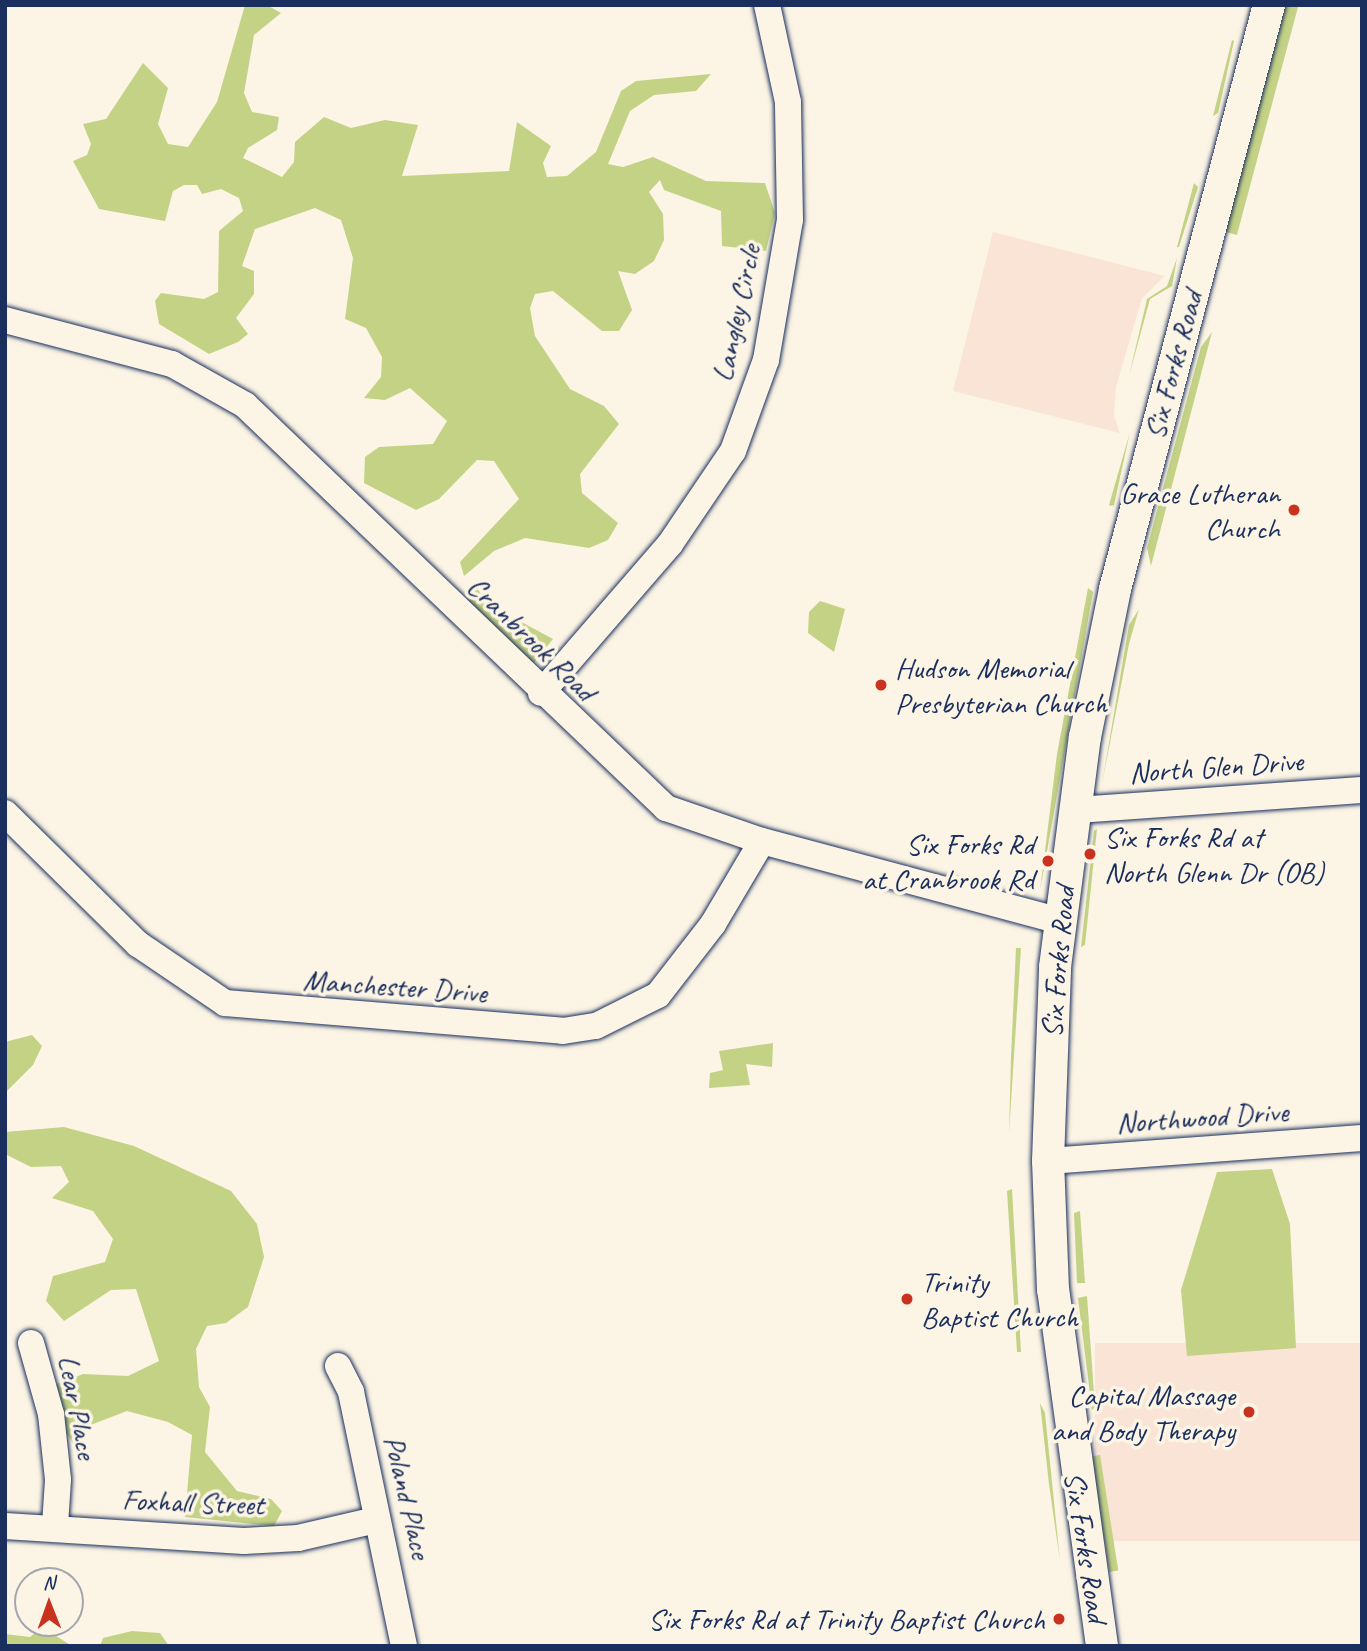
<!DOCTYPE html>
<style>
body{margin:0}
#map{position:relative;width:1367px;height:1651px;overflow:hidden;background:#fcf5e5;font-family:Caveat,sans-serif}
div>[style]{position:absolute}
.built>*{inset:0;background:#fae4d5;transform-origin:0 0}
.green>*{inset:0;background:#c4d286;transform-origin:0 0}
.roads{filter:drop-shadow(0 0 2px #1b2f5e) drop-shadow(0 0 2px #1b2f5e)}
.minor>*{height:26px;margin:-13px;padding:0 13px;transform-origin:13px;border-radius:13px;background:#fcf5e5}
.major>*{height:32px;margin:-16px;padding:0 16px;transform-origin:16px;border-radius:16px;background:#fcf5e5}
.dots>*{width:19px;height:19px;translate:-50% -50%;box-sizing:border-box;border:4px solid #fcf5e5;border-radius:50%}
span{translate:-50% -50%;white-space:nowrap;text-align:center;line-height:1.15;-webkit-text-stroke:7px #fcf5e5;paint-order:stroke}
.street-label{font-size:30px;color:#1b2f5e}
.poi-label{font-size:30px;color:#1b2f5e}
.right{translate:-100% -50%;text-align:right}
.left{translate:0 -50%;text-align:left}
.frame{position:absolute;inset:0;border:7px solid #1b2f5e;pointer-events:none}
.north{position:absolute;left:14px;top:1567px;width:70px;height:70px;box-sizing:border-box;background:#fcf5e5;border:2px solid #a2a6af;border-radius:50%;rotate:359deg;font-size:19px;font-weight:700;line-height:28px;text-align:center;color:#1b2f5e}
.north::after{content:'';display:block;margin:auto;width:24px;height:32px;background:#c8321e;clip-path:polygon(50% 0,100% 100%,50% 72%,0 100%)}
</style>
<div id="map">
<div class="built">
<div style="clip-path:polygon(993px 232px,1165px 276px,1142px 298px,1116px 387px,1114px 416px,1120px 433px,953px 391px)"></div>
<div style="left:1362px;top:1343px;width:198px;height:267px;rotate:90deg"></div>
</div>
<div class="green">
<div style="clip-path:polygon(245px 5px,267px 5px,281px 13px,254px 35px,244px 93px,252px 112px,279px 117px,277px 130px,248px 148px,243px 158px,282px 177px,294px 162px,295px 142px,324px 117px,351px 128px,385px 120px,418px 125px,402px 176px,509px 171px,517px 122px,551px 146px,543px 163px,547px 177px,567px 176px,596px 152px,621px 91px,636px 81px,711px 74px,696px 91px,654px 95px,630px 111px,608px 164px,623px 167px,653px 157px,706px 181px,765px 183px,775px 213px,766px 251px,722px 246px,721px 211px,664px 190px,660px 180px,649px 192px,663px 214px,664px 240px,654px 261px,635px 274px,618px 271px,632px 310px,619px 331px,602px 331px,553px 291px,535px 294px,530px 308px,535px 336px,570px 389px,604px 406px,619px 424px,580px 474px,582px 493px,618px 523px,608px 540px,589px 548px,525px 538px,494px 551px,464px 576px,460px 562px,519px 499px,494px 461px,477px 460px,439px 499px,416px 510px,364px 483px,365px 457px,379px 447px,433px 444px,447px 421px,410px 388px,385px 400px,364px 398px,381px 377px,382px 357px,366px 328px,345px 319px,353px 258px,341px 220px,315px 208px,255px 229px,242px 266px,254px 271px,254px 294px,236px 318px,248px 334px,238px 342px,209px 354px,159px 324px,155px 301px,161px 293px,204px 299px,218px 292px,219px 231px,243px 211px,239px 198px,221px 189px,202px 194px,197px 185px,184px 185px,173px 191px,165px 221px,99px 209px,73px 161px,87px 155px,91px 144px,83px 124px,106px 119px,143px 63px,168px 88px,158px 124px,168px 144px,188px 147px,217px 102px)"></div>
<div style="left:1298px;top:7px;width:236px;height:13px;rotate:105deg"></div>
<div style="clip-path:polygon(1234px 41px,1218px 113px,1213px 116px,1232px 40px)"></div>
<div style="clip-path:polygon(1194px 183px,1198px 187px,1179px 247px,1177px 247px)"></div>
<div style="clip-path:polygon(1177px 258px,1172px 286px,1150px 299px,1129px 376px,1147px 299px,1167px 286px)"></div>
<div style="clip-path:polygon(1212px 332px,1151px 566px,1147px 548px,1201px 347px)"></div>
<div style="clip-path:polygon(1130px 432px,1114px 505px,1111px 506px,1109px 505px)"></div>
<div style="clip-path:polygon(477px 588px,488px 604px,553px 639px,533px 664px,465px 602px)"></div>
<div style="clip-path:polygon(1088px 588px,1093px 592px,1040px 891px,1057px 754px)"></div>
<div style="clip-path:polygon(820px 601px,845px 609px,834px 652px,808px 633px,809px 612px)"></div>
<div style="clip-path:polygon(1139px 609px,1129px 644px,1102px 784px,1129px 625px)"></div>
<div style="clip-path:polygon(1097px 829px,1085px 945px,1081px 947px,1094px 831px)"></div>
<div style="clip-path:polygon(1016px 948px,1021px 948px,1009px 1133px,1011px 1057px)"></div>
<div style="clip-path:polygon(32px 1035px,42px 1046px,33px 1065px,5px 1093px,5px 1042px)"></div>
<div style="clip-path:polygon(773px 1043px,772px 1067px,746px 1064px,750px 1085px,709px 1088px,710px 1073px,723px 1070px,719px 1051px)"></div>
<div style="clip-path:polygon(64px 1127px,134px 1146px,231px 1191px,257px 1224px,264px 1257px,248px 1307px,226px 1323px,207px 1326px,196px 1349px,199px 1387px,210px 1407px,205px 1452px,237px 1491px,271px 1499px,282px 1511px,274px 1526px,185px 1517px,192px 1435px,168px 1422px,127px 1411px,93px 1424px,75px 1446px,64px 1430px,54px 1385px,83px 1374px,128px 1376px,159px 1361px,136px 1289px,111px 1290px,64px 1321px,46px 1301px,53px 1276px,105px 1262px,113px 1239px,93px 1211px,52px 1198px,69px 1182px,61px 1166px,31px 1167px,5px 1154px,5px 1132px)"></div>
<div style="clip-path:polygon(1272px 1169px,1290px 1224px,1296px 1348px,1187px 1356px,1181px 1290px,1217px 1172px)"></div>
<div style="clip-path:polygon(1012px 1189px,1021px 1352px,1017px 1352px,1007px 1191px)"></div>
<div style="clip-path:polygon(1080px 1211px,1085px 1283px,1077px 1283px,1074px 1213px)"></div>
<div style="clip-path:polygon(1087px 1296px,1095px 1407px,1092px 1410px,1078px 1298px)"></div>
<div style="clip-path:polygon(1040px 1403px,1045px 1413px,1060px 1561px,1049px 1484px)"></div>
<div style="left:1100px;top:1455px;width:117px;height:9px;rotate:81deg"></div>
<div style="clip-path:polygon(42px 1627px,72px 1646px,5px 1646px,5px 1634px,30px 1637px)"></div>
<div style="clip-path:polygon(132px 1631px,160px 1633px,169px 1646px,100px 1646px,103px 1638px)"></div>
</div>
<div class="roads">
<div class="minor">
<div style="left:5px;top:320px;width:173px;rotate:14.8deg"></div>
<div style="left:172px;top:364px;width:84px;rotate:29.3deg"></div>
<div style="left:245px;top:405px;width:583px;rotate:43.75deg"></div>
<div style="left:666px;top:808px;width:102px;rotate:19deg"></div>
<div style="left:762px;top:841px;width:309px;rotate:15deg"></div>
<div style="left:541px;top:693px;width:197px;rotate:-49.1deg"></div>
<div style="left:670px;top:544px;width:112px;rotate:-55.9deg"></div>
<div style="left:733px;top:451px;width:97px;rotate:-70.1deg"></div>
<div style="left:766px;top:360px;width:142px;rotate:-80.3deg"></div>
<div style="left:790px;top:220px;width:118px;rotate:-91deg"></div>
<div style="left:788px;top:102px;width:99px;rotate:-102.2deg"></div>
<div style="left:1076px;top:810px;width:287px;rotate:-4deg"></div>
<div style="left:5px;top:813px;width:187px;rotate:44.6deg"></div>
<div style="left:138px;top:944px;width:105px;rotate:34.1deg"></div>
<div style="left:225px;top:1003px;width:339px;rotate:4.7deg"></div>
<div style="left:563px;top:1031px;width:33px;rotate:-9deg"></div>
<div style="left:596px;top:1026px;width:69px;rotate:-26.6deg"></div>
<div style="left:658px;top:995px;width:90px;rotate:-52.2deg"></div>
<div style="left:713px;top:924px;width:96px;rotate:-59.4deg"></div>
<div style="left:1048px;top:1161px;width:315px;rotate:-4.2deg"></div>
<div style="left:31px;top:1343px;width:74px;rotate:74.3deg"></div>
<div style="left:51px;top:1414px;width:66px;rotate:83.9deg"></div>
<div style="left:58px;top:1480px;width:45px;rotate:93.8deg"></div>
<div style="left:338px;top:1366px;width:29px;rotate:63deg"></div>
<div style="left:351px;top:1392px;width:259px;rotate:78.2deg"></div>
<div style="left:5px;top:1526px;width:239px;rotate:3.6deg"></div>
<div style="left:244px;top:1541px;width:54px;rotate:-3.2deg"></div>
<div style="left:298px;top:1538px;width:80px;rotate:-13deg"></div>
</div>
<div class="major">
<div style="left:1102px;top:1646px;width:359px;rotate:-97.8deg"></div>
<div style="left:1053px;top:1290px;width:129px;rotate:-92.2deg"></div>
<div style="left:1048px;top:1161px;width:194px;rotate:-87.9deg"></div>
<div style="left:1055px;top:967px;width:232px;rotate:-82.6deg"></div>
<div style="left:1085px;top:737px;width:151px;rotate:-78.5deg"></div>
<div style="left:1115px;top:589px;width:604px;rotate:-75.23deg"></div>
</div>
</div>
<div class="dots">
<div style="left:1294px;top:510px;background:#c8321e"></div>
<div style="left:881px;top:685px;background:#c8321e"></div>
<div style="left:1090px;top:854px;background:#c8321e"></div>
<div style="left:1048px;top:861px;background:#c8321e"></div>
<div style="left:907px;top:1299px;background:#c8321e"></div>
<div style="left:1249px;top:1412px;background:#c8321e"></div>
<div style="left:1059px;top:1619px;background:#c8321e"></div>
</div>
<div class="street-label">
<span style="left:736px;top:313px;rotate:-78deg">Langley Circle</span>
<span style="left:1173px;top:365px;rotate:-75deg">Six Forks Road</span>
<span style="left:532px;top:638px;rotate:44deg">Cranbrook Road</span>
<span style="left:1216px;top:767px;rotate:-4deg">North Glen Drive</span>
<span style="left:1058px;top:962px;rotate:-85deg">Six Forks Road</span>
<span style="left:395px;top:986px;rotate:4deg">Manchester Drive</span>
<span style="left:1202px;top:1117px;rotate:-4deg">Northwood Drive</span>
<span style="left:78px;top:1407px;rotate:79deg">Lear Place</span>
<span style="left:408px;top:1497px;rotate:77deg">Poland Place</span>
<span style="left:193px;top:1502px;rotate:2deg">Foxhall Street</span>
<span style="left:1086px;top:1547px;rotate:81deg">Six Forks Road</span>
</div>
<div class="poi-label">
<span class="right" style="left:1280px;top:510px">Grace Lutheran<br>Church</span>
<span class="left" style="left:895px;top:685px">Hudson Memorial<br>Presbyterian Church</span>
<span class="left" style="left:1104px;top:854px">Six Forks Rd at<br>North Glenn Dr (OB)</span>
<span class="right" style="left:1034px;top:861px">Six Forks Rd<br>at Cranbrook Rd</span>
<span class="left" style="left:921px;top:1299px">Trinity<br>Baptist Church</span>
<span class="right" style="left:1235px;top:1412px">Capital Massage<br>and Body Therapy</span>
<span class="right" style="left:1045px;top:1619px">Six Forks Rd at Trinity Baptist Church</span>
</div>
<div class="frame"></div>
<div class="north">N</div>
</div>
